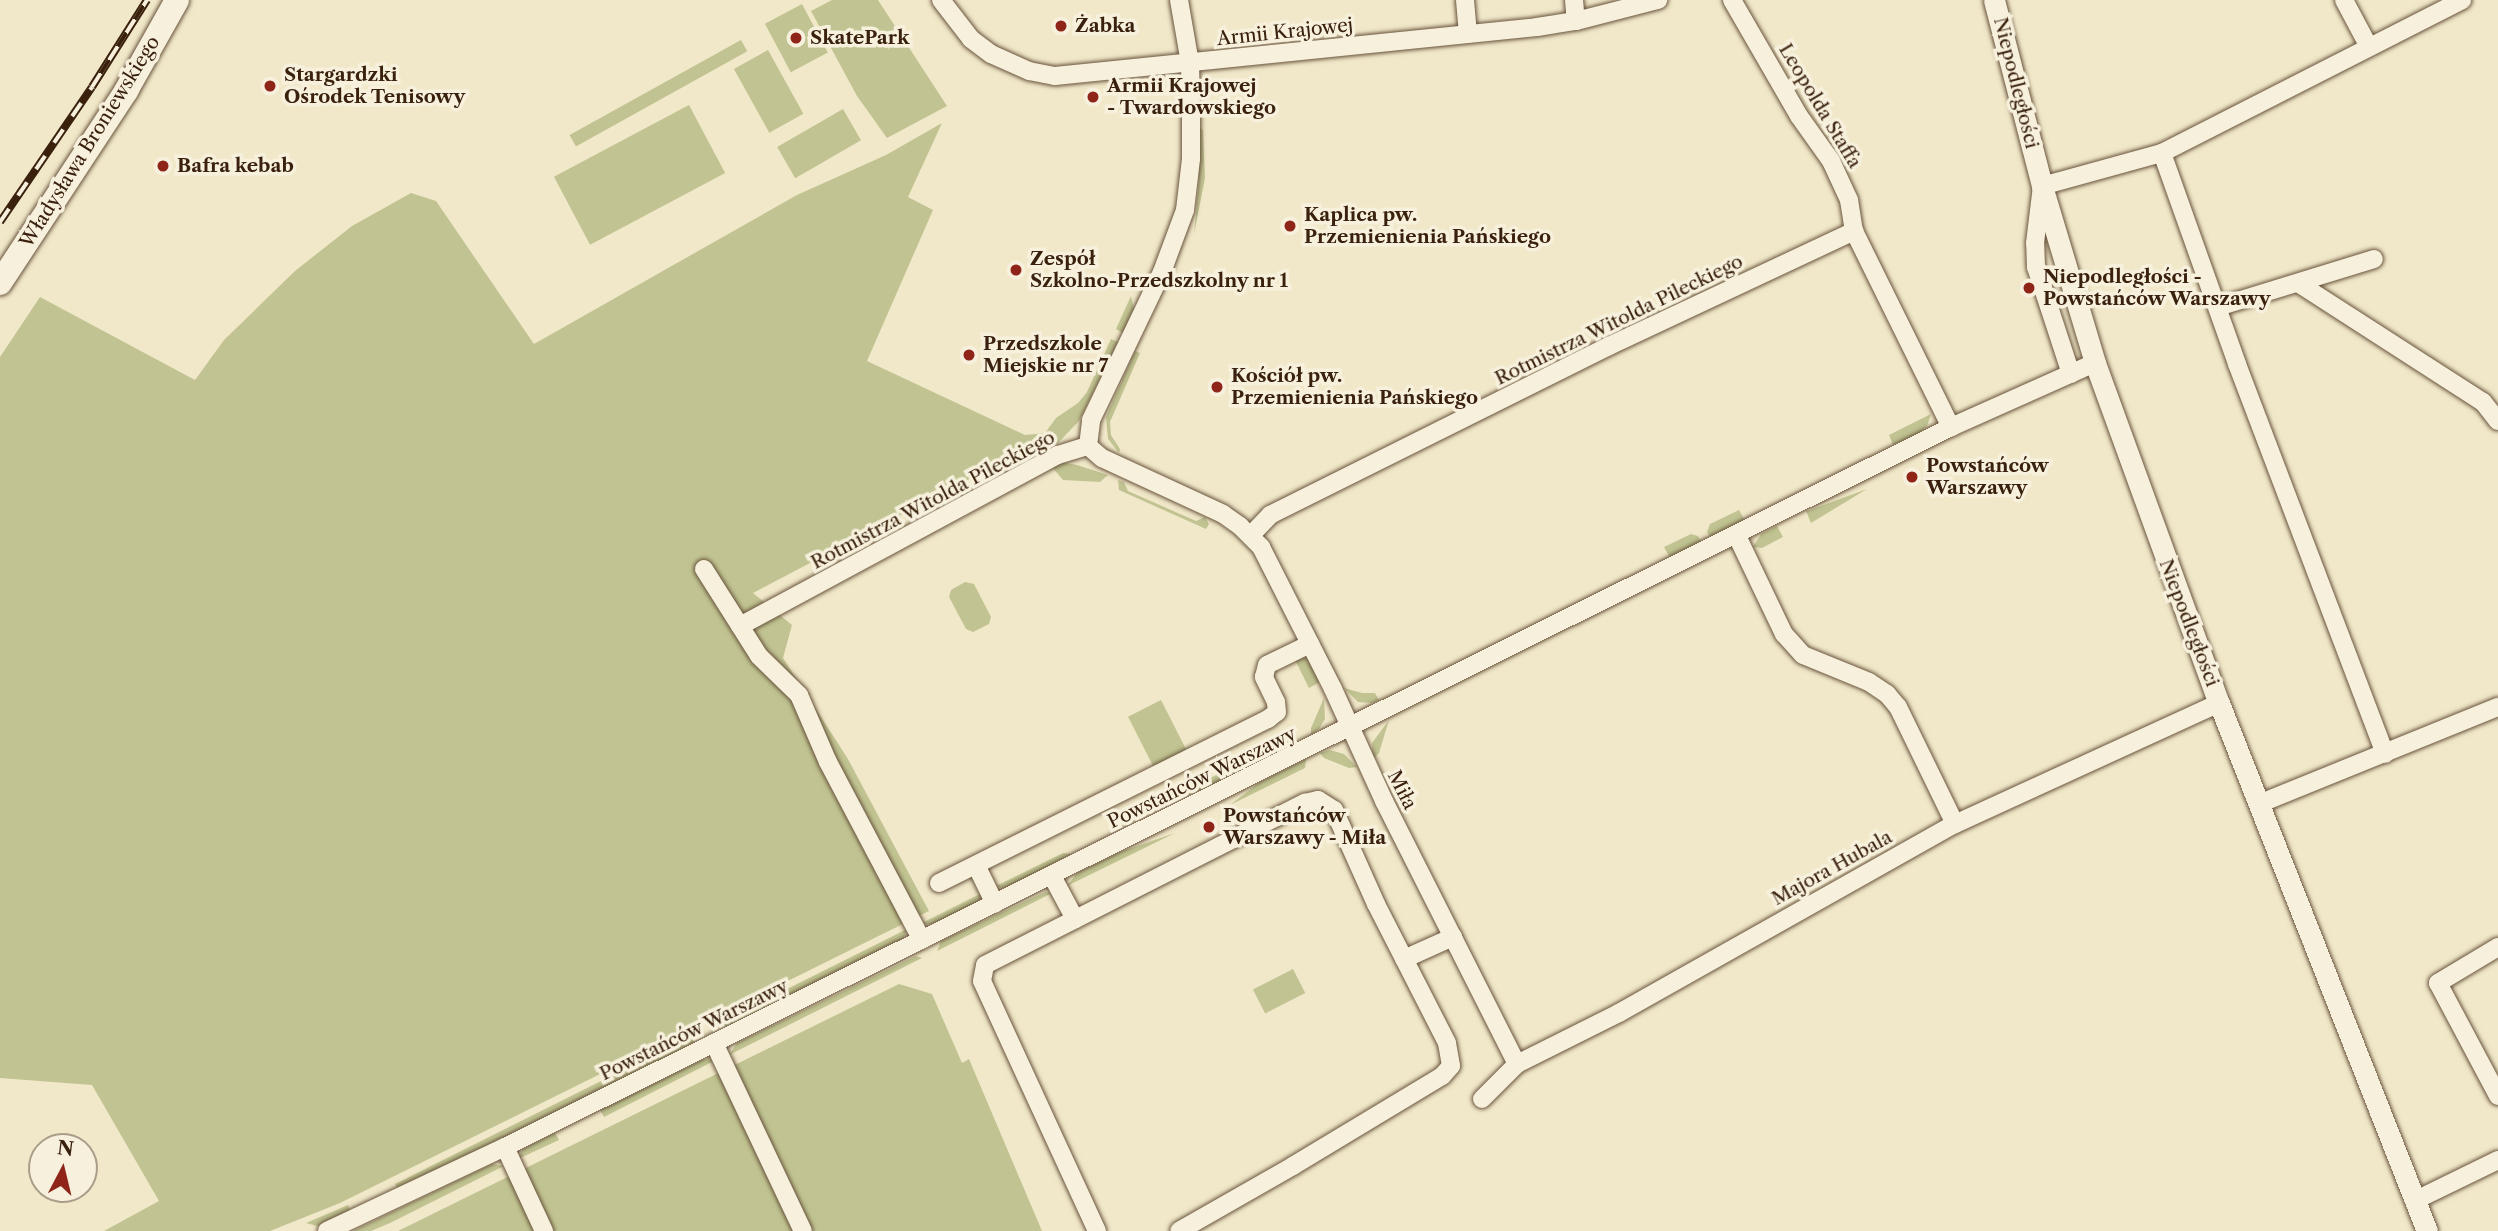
<!DOCTYPE html>
<meta charset="utf-8">
<style>
body{margin:0}
#map{position:relative;width:2498px;height:1231px;overflow:hidden;background:#f1e8c9;font-family:"Libre Caslon Text",serif}
div>[style]{position:absolute}
.green>*{inset:0;background:#c1c492;transform-origin:0 0}
.roads{filter:drop-shadow(0 0 2px #68533c) drop-shadow(0 0 2px #68533c)}
.minor>*{height:18px;margin:-9px;padding:0 9px;transform-origin:9px;border-radius:9px;background:#f6f0dc}
.tertiary>*{height:21px;margin:-10.5px;padding:0 10.5px;transform-origin:10.5px;border-radius:10.5px;background:#f6f0dc}
.secondary>*{height:24px;margin:-12px;padding:0 12px;transform-origin:12px;border-radius:12px;background:#f6f0dc}
.rail>*{height:8px;margin-top:-4px;transform-origin:0;background:repeating-linear-gradient(90deg,#f6f0dc 0 16px,#3a210d 0 32px);box-sizing:border-box;border-block:2px solid #3a210d}
.dots>*{width:19px;height:19px;translate:-50% -50%;box-sizing:border-box;border:4px solid #f6f0dc;border-radius:50%}
span{translate:-50% -50%;white-space:nowrap;text-align:center;line-height:1.15;-webkit-text-stroke:7px #f6f0dc;paint-order:stroke}
.poi-label{font-size:19px;color:#3a210d;font-weight:700}
.left{translate:0 -50%;text-align:left}
.street-label{font-size:19px;color:#3a210d}
.north{position:absolute;left:28px;top:1133px;width:70px;height:70px;box-sizing:border-box;background:#f6f0dc;border:2px solid #ab9d89;border-radius:50%;rotate:7deg;font-size:19px;font-weight:700;line-height:28px;text-align:center;color:#3a210d}
.north::after{content:'';display:block;margin:auto;width:24px;height:32px;background:#8f2418;clip-path:polygon(50% 0,100% 100%,50% 72%,0 100%)}
</style>
<div id="map">
<div class="green">
<div style="clip-path:polygon(832px 0,878px 0,947px 106px,887px 138px,857px 96px,811px 11px)"></div>
<div style="left:802px;top:4px;width:55px;height:42px;rotate:62deg"></div>
<div style="left:741px;top:40px;width:13px;height:196px;rotate:61deg"></div>
<div style="left:768px;top:50px;width:73px;height:39px;rotate:61deg"></div>
<div style="left:689px;top:105px;width:77px;height:153px;rotate:62deg"></div>
<div style="left:843px;top:109px;width:36px;height:76px;rotate:60deg"></div>
<div style="clip-path:polygon(942px 123px,908px 197px,933px 210px,867px 361px,1025px 435px,1045px 433px,1056px 418px,1078px 403px,1087px 392px,1111px 339px,1118px 342px,1079px 421px,1057px 444px,1043px 452px,1038px 443px,753px 593px,792px 625px,783px 658px,848px 759px,929px 911px,340px 1203px,270px 1231px,104px 1231px,159px 1201px,92px 1085px,0 1078px,0 357px,40px 297px,195px 380px,224px 340px,295px 271px,352px 226px,411px 193px,436px 201px,534px 344px,797px 195px,886px 155px)"></div>
<div style="clip-path:polygon(1198px 127px,1203px 130px,1205px 178px,1194px 234px,1199px 180px)"></div>
<div style="clip-path:polygon(1131px 296px,1134px 309px,1123px 333px,1116px 329px)"></div>
<div style="clip-path:polygon(1135px 351px,1140px 353px,1110px 422px,1111px 435px,1120px 449px,1119px 453px,1108px 439px,1106px 417px)"></div>
<div style="clip-path:polygon(1931px 414px,1927px 426px,1920px 433px,1893px 445px,1889px 435px)"></div>
<div style="clip-path:polygon(1061px 462px,1077px 465px,1108px 475px,1100px 482px,1063px 480px,1051px 466px)"></div>
<div style="clip-path:polygon(1118px 480px,1124px 482px,1128px 491px,1196px 521px,1205px 517px,1209px 524px,1206px 529px,1119px 490px)"></div>
<div style="clip-path:polygon(1867px 489px,1811px 523px,1806px 511px,1810px 510px)"></div>
<div style="clip-path:polygon(1739px 510px,1745px 521px,1711px 538px,1707px 532px,1710px 524px)"></div>
<div style="clip-path:polygon(1777px 526px,1783px 537px,1762px 548px,1753px 547px,1761px 534px)"></div>
<div style="clip-path:polygon(1691px 534px,1698px 536px,1702px 543px,1670px 558px,1664px 547px)"></div>
<div style="clip-path:polygon(965px 582px,974px 584px,991px 617px,989px 624px,973px 632px,966px 629px,949px 597px,951px 590px)"></div>
<div style="clip-path:polygon(1303px 657px,1311px 661px,1320px 682px,1309px 688px,1294px 658px)"></div>
<div style="clip-path:polygon(1344px 688px,1362px 693px,1375px 693px,1379px 700px,1372px 703px,1358px 702px)"></div>
<div style="clip-path:polygon(1324px 698px,1325px 719px,1319px 729px,1311px 735px,1311px 728px)"></div>
<div style="left:1161px;top:700px;width:56px;height:37px;rotate:63deg"></div>
<div style="clip-path:polygon(1389px 720px,1379px 753px,1373px 759px,1372px 743px)"></div>
<div style="clip-path:polygon(1295px 736px,1298px 743px,1207px 788px,1152px 807px)"></div>
<div style="clip-path:polygon(1330px 750px,1344px 754px,1357px 767px,1349px 768px,1324px 758px,1320px 753px)"></div>
<div style="clip-path:polygon(1306px 759px,1305px 768px,1230px 805px,1260px 782px)"></div>
<div style="clip-path:polygon(1175px 833px,1067px 886px,1077px 873px,1120px 852px)"></div>
<div style="clip-path:polygon(1063px 853px,1071px 854px,1006px 889px,996px 886px)"></div>
<div style="clip-path:polygon(1045px 892px,1052px 893px,937px 951px,941px 941px)"></div>
<div style="clip-path:polygon(982px 893px,979px 902px,935px 925px,922px 923px)"></div>
<div style="clip-path:polygon(907px 929px,903px 940px,727px 1027px,715px 1025px)"></div>
<div style="clip-path:polygon(916px 956px,922px 958px,729px 1055px,737px 1043px)"></div>
<div style="left:1293px;top:969px;width:27px;height:45px;rotate:63deg"></div>
<div style="clip-path:polygon(899px 984px,932px 994px,962px 1063px,969px 1059px,1042px 1231px,398px 1231px)"></div>
<div style="clip-path:polygon(699px 1032px,694px 1043px,398px 1190px,395px 1184px)"></div>
<div style="clip-path:polygon(710px 1059px,714px 1061px,604px 1117px,600px 1110px,702px 1060px)"></div>
<div style="clip-path:polygon(555px 1133px,559px 1140px,518px 1159px,523px 1149px)"></div>
<div style="clip-path:polygon(492px 1164px,504px 1166px,390px 1223px,371px 1231px,353px 1231px)"></div>
<div style="clip-path:polygon(348px 1205px,351px 1212px,317px 1226px,306px 1223px)"></div>
</div>
<div class="roads">
<div class="minor">
<div style="left:941px;top:0;width:49px;rotate:52.4deg"></div>
<div style="left:971px;top:39px;width:25px;rotate:37deg"></div>
<div style="left:991px;top:54px;width:42px;rotate:24.1deg"></div>
<div style="left:1029px;top:71px;width:26px;rotate:11deg"></div>
<div style="left:1055px;top:76px;width:484px;rotate:-5.8deg"></div>
<div style="left:1537px;top:27px;width:39px;rotate:-9deg"></div>
<div style="left:1576px;top:21px;width:85px;rotate:-14.4deg"></div>
<div style="left:1465px;top:0;width:34px;rotate:85deg"></div>
<div style="left:1574px;top:0;width:21px;rotate:85deg"></div>
<div style="left:1732px;top:0;width:134px;rotate:60deg"></div>
<div style="left:1799px;top:116px;width:55px;rotate:54.6deg"></div>
<div style="left:1831px;top:161px;width:43px;rotate:65.2deg"></div>
<div style="left:1849px;top:200px;width:31px;rotate:81deg"></div>
<div style="left:1854px;top:231px;width:219px;rotate:63.7deg"></div>
<div style="left:2344px;top:0;width:53px;rotate:62deg"></div>
<div style="left:2162px;top:153px;width:224px;rotate:70.4deg"></div>
<div style="left:2237px;top:364px;width:417px;rotate:69.2deg"></div>
<div style="left:2298px;top:283px;width:220px;rotate:32.8deg"></div>
<div style="left:2483px;top:402px;width:24px;rotate:52deg"></div>
<div style="left:2218px;top:307px;width:163px;rotate:-17.1deg"></div>
<div style="left:2071px;top:374px;width:113px;rotate:-108.1deg"></div>
<div style="left:2036px;top:267px;width:24px;rotate:-92deg"></div>
<div style="left:2035px;top:243px;width:57px;rotate:-83deg"></div>
<div style="left:2042px;top:186px;width:124px;rotate:-15.4deg"></div>
<div style="left:2162px;top:153px;width:337px;rotate:-27deg"></div>
<div style="left:1088px;top:446px;width:18px;rotate:41deg"></div>
<div style="left:1102px;top:458px;width:133px;rotate:24.8deg"></div>
<div style="left:1223px;top:514px;width:21px;rotate:35deg"></div>
<div style="left:1240px;top:526px;width:30px;rotate:45deg"></div>
<div style="left:1261px;top:547px;width:159px;rotate:63.1deg"></div>
<div style="left:1333px;top:689px;width:123px;rotate:65.5deg"></div>
<div style="left:1384px;top:801px;width:295px;rotate:63.2deg"></div>
<div style="left:1088px;top:446px;width:26px;rotate:-83deg"></div>
<div style="left:1091px;top:420px;width:164px;rotate:-64.4deg"></div>
<div style="left:1162px;top:272px;width:66px;rotate:-69.6deg"></div>
<div style="left:1185px;top:210px;width:51px;rotate:-83.3deg"></div>
<div style="left:1191px;top:159px;width:49px;rotate:-90deg"></div>
<div style="left:1191px;top:110px;width:47px;rotate:-91.2deg"></div>
<div style="left:1190px;top:63px;width:64px;rotate:-99.9deg"></div>
<div style="left:1251px;top:535px;width:28px;rotate:-46deg"></div>
<div style="left:1270px;top:515px;width:379px;rotate:-26.5deg"></div>
<div style="left:1609px;top:346px;width:271px;rotate:-25.1deg"></div>
<div style="left:1737px;top:536px;width:109px;rotate:64.4deg"></div>
<div style="left:1784px;top:634px;width:28px;rotate:48deg"></div>
<div style="left:1803px;top:655px;width:71px;rotate:22.2deg"></div>
<div style="left:1869px;top:682px;width:22px;rotate:34deg"></div>
<div style="left:1887px;top:694px;width:17px;rotate:50deg"></div>
<div style="left:1898px;top:707px;width:130px;rotate:64deg"></div>
<div style="left:704px;top:569px;width:103px;rotate:57.7deg"></div>
<div style="left:759px;top:656px;width:56px;rotate:44.3deg"></div>
<div style="left:799px;top:695px;width:73px;rotate:66.6deg"></div>
<div style="left:828px;top:762px;width:201px;rotate:62.2deg"></div>
<div style="left:740px;top:626px;width:361px;rotate:-28.3deg"></div>
<div style="left:1058px;top:455px;width:31px;rotate:-17deg"></div>
<div style="left:2261px;top:803px;width:256px;rotate:-22.1deg"></div>
<div style="left:976px;top:865px;width:43px;rotate:64deg"></div>
<div style="left:1052px;top:876px;width:49px;rotate:61.9deg"></div>
<div style="left:939px;top:883px;width:368px;rotate:-26.5deg"></div>
<div style="left:1268px;top:719px;width:11px;rotate:-38deg"></div>
<div style="left:1277px;top:712px;width:10px;rotate:-96deg"></div>
<div style="left:1276px;top:702px;width:28px;rotate:-116deg"></div>
<div style="left:1264px;top:677px;width:12px;rotate:-76deg"></div>
<div style="left:1267px;top:665px;width:48px;rotate:-26deg"></div>
<div style="left:2498px;top:947px;width:70px;rotate:149deg"></div>
<div style="left:2438px;top:983px;width:128px;rotate:62deg"></div>
<div style="left:1404px;top:959px;width:54px;rotate:-24.2deg"></div>
<div style="left:714px;top:1043px;width:208px;rotate:64.7deg"></div>
<div style="left:1482px;top:1099px;width:49px;rotate:-45deg"></div>
<div style="left:1517px;top:1064px;width:114px;rotate:-26.6deg"></div>
<div style="left:1619px;top:1013px;width:386px;rotate:-29.4deg"></div>
<div style="left:1955px;top:824px;width:290px;rotate:-24.6deg"></div>
<div style="left:505px;top:1147px;width:93px;rotate:65.1deg"></div>
<div style="left:2416px;top:1200px;width:91px;rotate:-26deg"></div>
<div style="left:327px;top:1231px;width:197px;rotate:-25.3deg"></div>
<div style="left:505px;top:1147px;width:1615px;rotate:-26.47deg"></div>
<div style="left:1951px;top:427px;width:158px;rotate:-24deg"></div>
<div style="left:1097px;top:1231px;width:275px;rotate:-114.7deg"></div>
<div style="left:982px;top:981px;width:16px;rotate:-79deg"></div>
<div style="left:985px;top:965px;width:359px;rotate:-26.9deg"></div>
<div style="left:1305px;top:803px;width:13px;rotate:-13deg"></div>
<div style="left:1318px;top:800px;width:19px;rotate:32deg"></div>
<div style="left:1334px;top:810px;width:103px;rotate:65.9deg"></div>
<div style="left:1376px;top:904px;width:156px;rotate:62.9deg"></div>
<div style="left:1447px;top:1043px;width:23px;rotate:80deg"></div>
<div style="left:1451px;top:1066px;width:13px;rotate:132deg"></div>
<div style="left:1442px;top:1076px;width:174px;rotate:148.9deg"></div>
<div style="left:1293px;top:1166px;width:131px;rotate:150.3deg"></div>
</div>
<div class="tertiary">
<div style="left:1994px;top:0;width:192px;rotate:75.5deg"></div>
<div style="left:2042px;top:186px;width:185px;rotate:73.3deg"></div>
<div style="left:2095px;top:363px;width:362px;rotate:70deg"></div>
<div style="left:2219px;top:703px;width:567px;rotate:68.5deg"></div>
</div>
<div class="secondary">
<div style="left:0;top:283px;width:230px;rotate:-56.7deg"></div>
<div style="left:126px;top:91px;width:104px;rotate:-60.7deg"></div>
</div>
</div>
<div class="rail">
<div style="left:0;top:222px;width:163px;rotate:-55.7deg"></div>
<div style="left:92px;top:87px;width:103px;rotate:-57.7deg"></div>
</div>
<div class="dots">
<div style="left:1061px;top:26px;background:#8f2418"></div>
<div style="left:796px;top:38px;background:#8f2418"></div>
<div style="left:270px;top:86px;background:#8f2418"></div>
<div style="left:1093px;top:97px;background:#8f2418"></div>
<div style="left:163px;top:166px;background:#8f2418"></div>
<div style="left:1290px;top:226px;background:#8f2418"></div>
<div style="left:1016px;top:270px;background:#8f2418"></div>
<div style="left:2029px;top:288px;background:#8f2418"></div>
<div style="left:969px;top:355px;background:#8f2418"></div>
<div style="left:1217px;top:387px;background:#8f2418"></div>
<div style="left:1912px;top:477px;background:#8f2418"></div>
<div style="left:1209px;top:827px;background:#8f2418"></div>
</div>
<div class="poi-label">
<span class="left" style="left:1075px;top:26px">Żabka</span>
<span class="left" style="left:810px;top:38px">SkatePark</span>
<span class="left" style="left:284px;top:86px">Stargardzki<br>Ośrodek Tenisowy</span>
<span class="left" style="left:1107px;top:97px">Armii Krajowej<br>- Twardowskiego</span>
<span class="left" style="left:177px;top:166px">Bafra kebab</span>
<span class="left" style="left:1304px;top:226px">Kaplica pw.<br>Przemienienia Pańskiego</span>
<span class="left" style="left:1030px;top:270px">Zespół<br>Szkolno-Przedszkolny nr 1</span>
<span class="left" style="left:2043px;top:288px">Niepodległości -<br>Powstańców Warszawy</span>
<span class="left" style="left:983px;top:355px">Przedszkole<br>Miejskie nr 7</span>
<span class="left" style="left:1231px;top:387px">Kościół pw.<br>Przemienienia Pańskiego</span>
<span class="left" style="left:1926px;top:477px">Powstańców<br>Warszawy</span>
<span class="left" style="left:1223px;top:827px">Powstańców<br>Warszawy - Miła</span>
</div>
<div class="street-label">
<span style="left:1285px;top:32px;rotate:-6deg">Armii Krajowej</span>
<span style="left:2016px;top:83px;rotate:76deg">Niepodległości</span>
<span style="left:1820px;top:106px;rotate:59deg">Leopolda Staffa</span>
<span style="left:90px;top:142px;rotate:-58deg">Władysława Broniewskiego</span>
<span style="left:1619px;top:320px;rotate:-26deg">Rotmistrza Witolda Pileckiego</span>
<span style="left:933px;top:500px;rotate:-28deg">Rotmistrza Witolda Pileckiego</span>
<span style="left:2189px;top:623px;rotate:69deg">Niepodległości</span>
<span style="left:1202px;top:778px;rotate:-26deg">Powstańców Warszawy</span>
<span style="left:1402px;top:790px;rotate:63deg">Miła</span>
<span style="left:1832px;top:868px;rotate:-29deg">Majora Hubala</span>
<span style="left:694px;top:1030px;rotate:-26deg">Powstańców Warszawy</span>
</div>
<div class="north">N</div>
</div>
